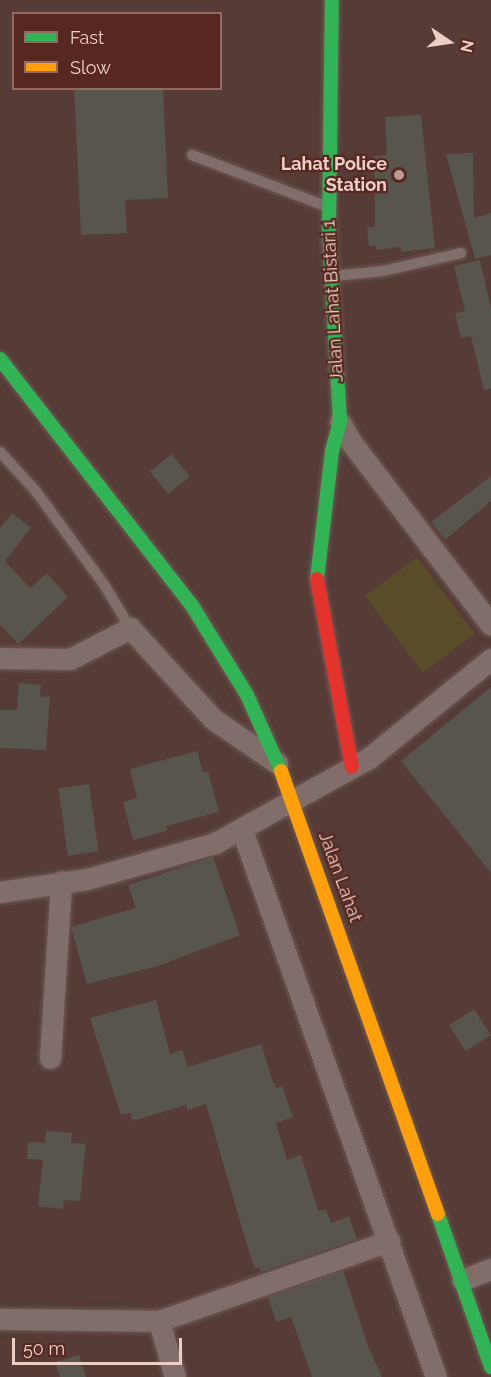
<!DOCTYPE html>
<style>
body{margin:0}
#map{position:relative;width:491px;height:1377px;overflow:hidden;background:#563b36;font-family:Raleway,sans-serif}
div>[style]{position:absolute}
.green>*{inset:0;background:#5a4c29;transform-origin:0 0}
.building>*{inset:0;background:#58554c;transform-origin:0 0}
.roads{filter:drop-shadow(0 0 2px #6f5854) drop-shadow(0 0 2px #6f5854)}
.lane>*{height:10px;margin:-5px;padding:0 5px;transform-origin:5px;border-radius:5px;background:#816d69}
.street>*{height:21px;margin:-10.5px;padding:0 10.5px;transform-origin:10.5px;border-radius:10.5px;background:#816d69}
.fast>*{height:14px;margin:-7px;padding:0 7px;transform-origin:7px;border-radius:7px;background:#30b455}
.slow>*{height:14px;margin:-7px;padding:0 7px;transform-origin:7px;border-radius:7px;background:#ff9f0a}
.jam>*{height:14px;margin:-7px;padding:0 7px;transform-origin:7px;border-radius:7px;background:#e5322d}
.dots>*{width:16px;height:16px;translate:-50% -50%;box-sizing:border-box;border:3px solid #57281f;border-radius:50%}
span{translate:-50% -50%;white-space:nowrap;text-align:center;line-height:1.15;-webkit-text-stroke:4.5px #57281f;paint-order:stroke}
.poi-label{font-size:18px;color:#eccec7;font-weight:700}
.right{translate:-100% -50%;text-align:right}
.street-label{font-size:18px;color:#eccec7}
.legend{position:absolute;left:12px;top:12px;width:210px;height:78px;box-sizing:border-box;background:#57281f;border:2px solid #936a62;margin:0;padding:8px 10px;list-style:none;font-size:18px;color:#eccec7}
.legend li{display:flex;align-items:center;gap:12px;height:30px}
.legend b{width:30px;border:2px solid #936a62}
.north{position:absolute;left:419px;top:12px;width:60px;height:60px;-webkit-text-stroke:4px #57281f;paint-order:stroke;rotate:103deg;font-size:16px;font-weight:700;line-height:24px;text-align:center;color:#eccec7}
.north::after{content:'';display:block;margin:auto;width:21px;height:27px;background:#eccec7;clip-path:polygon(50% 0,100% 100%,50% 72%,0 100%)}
.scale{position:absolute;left:12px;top:1338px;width:170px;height:27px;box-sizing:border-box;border:3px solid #eccec7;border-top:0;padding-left:8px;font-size:18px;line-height:21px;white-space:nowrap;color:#eccec7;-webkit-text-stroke:4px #57281f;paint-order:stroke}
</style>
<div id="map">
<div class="green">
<div style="left:417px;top:557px;width:96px;height:65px;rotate:53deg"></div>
</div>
<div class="building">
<div style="clip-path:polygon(74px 88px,163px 88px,168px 198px,125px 200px,127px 233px,81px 235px)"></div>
<div style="clip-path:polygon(421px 115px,435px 248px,401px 252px,401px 247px,376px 250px,376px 246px,369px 246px,367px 227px,374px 227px,375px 221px,374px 156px,387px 155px,385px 117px)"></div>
<div style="clip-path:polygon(473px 153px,474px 218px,491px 213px,491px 255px,475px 259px,446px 154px)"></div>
<div style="clip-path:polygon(480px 260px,491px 308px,491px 389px,484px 390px,471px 336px,461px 338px,455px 313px,465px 311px,454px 266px)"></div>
<div style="left:172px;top:454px;width:29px;height:28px;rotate:52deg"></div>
<div style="clip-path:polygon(491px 476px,491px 501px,445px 540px,431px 522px)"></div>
<div style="clip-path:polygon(12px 513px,31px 528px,5px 561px,30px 588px,47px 573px,68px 597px,18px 644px,0 625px,0 528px)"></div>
<div style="clip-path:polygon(19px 683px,41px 685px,40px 696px,50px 697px,46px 750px,0 748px,0 710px,17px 710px)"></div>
<div style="clip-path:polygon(491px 687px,491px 873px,401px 761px)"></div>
<div style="clip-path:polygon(197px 751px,203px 772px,208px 771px,219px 812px,166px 826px,167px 831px,133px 840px,123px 802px,137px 798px,130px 769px)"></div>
<div style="left:89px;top:784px;width:68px;height:31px;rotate:82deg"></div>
<div style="clip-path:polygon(213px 857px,240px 935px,155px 967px,87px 984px,71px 927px,136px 908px,128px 885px)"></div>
<div style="clip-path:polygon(156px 1000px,170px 1054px,182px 1050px,188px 1067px,261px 1044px,273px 1082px,276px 1088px,282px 1086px,293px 1117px,276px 1123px,287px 1160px,301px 1155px,318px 1211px,326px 1209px,331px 1223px,349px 1216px,357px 1239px,261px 1272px,259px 1267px,255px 1269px,246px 1242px,206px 1104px,188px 1110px,186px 1105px,133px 1121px,130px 1113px,121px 1115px,90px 1018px)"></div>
<div style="left:474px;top:1009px;width:31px;height:30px;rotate:57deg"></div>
<div style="clip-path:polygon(46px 1131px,72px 1133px,71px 1143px,86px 1144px,80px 1201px,64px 1200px,63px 1209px,38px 1206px,43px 1160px,27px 1159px,28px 1142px,45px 1143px)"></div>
<div style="clip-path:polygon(343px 1270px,368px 1346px,382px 1377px,312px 1377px,291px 1317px,276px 1322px,268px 1297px)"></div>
<div style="clip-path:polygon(79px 1355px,86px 1377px,60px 1377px,55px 1362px)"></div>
</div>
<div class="roads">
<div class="lane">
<div style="left:192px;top:155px;width:146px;rotate:20.9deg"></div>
<div style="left:335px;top:276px;width:48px;rotate:-5.9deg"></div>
<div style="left:383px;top:271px;width:80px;rotate:-13deg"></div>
<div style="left:0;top:452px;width:52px;rotate:47.4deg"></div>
<div style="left:35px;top:490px;width:119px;rotate:53.9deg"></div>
<div style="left:105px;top:586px;width:49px;rotate:59.2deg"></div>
</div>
<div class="street">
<div style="left:340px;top:422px;width:23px;rotate:61deg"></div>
<div style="left:351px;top:442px;width:230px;rotate:52.6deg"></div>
<div style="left:0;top:658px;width:70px;rotate:0.8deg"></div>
<div style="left:70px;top:659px;width:68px;rotate:-27.3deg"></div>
<div style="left:130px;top:628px;width:123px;rotate:47.6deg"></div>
<div style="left:213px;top:719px;width:78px;rotate:34.5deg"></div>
<div style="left:242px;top:830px;width:580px;rotate:70.47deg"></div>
<div style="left:0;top:892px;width:88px;rotate:-8.5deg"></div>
<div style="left:87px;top:879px;width:133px;rotate:-15.7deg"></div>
<div style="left:215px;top:843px;width:176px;rotate:-28.9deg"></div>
<div style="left:369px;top:758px;width:157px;rotate:-39.1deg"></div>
<div style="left:50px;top:1058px;width:177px;rotate:-86.4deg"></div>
<div style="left:462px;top:1280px;width:31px;rotate:-21deg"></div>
<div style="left:0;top:1319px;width:159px;rotate:0.7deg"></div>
<div style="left:159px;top:1321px;width:244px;rotate:-19.2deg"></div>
<div style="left:159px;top:1321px;width:58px;rotate:74.1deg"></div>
</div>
<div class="fast">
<div style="left:0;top:359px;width:311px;rotate:52.1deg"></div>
<div style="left:191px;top:604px;width:107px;rotate:58.4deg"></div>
<div style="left:247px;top:695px;width:83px;rotate:65.9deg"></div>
<div style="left:317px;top:579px;width:129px;rotate:-83.3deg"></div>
<div style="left:332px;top:451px;width:30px;rotate:-75deg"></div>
<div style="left:340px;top:422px;width:192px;rotate:-93.3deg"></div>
<div style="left:329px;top:230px;width:230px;rotate:-89.3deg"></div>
<div style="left:438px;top:1214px;width:162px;rotate:70.9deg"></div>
</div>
<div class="slow">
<div style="left:281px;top:771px;width:470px;rotate:70.5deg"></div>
</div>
<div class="jam">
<div style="left:317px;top:579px;width:191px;rotate:79.5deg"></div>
</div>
</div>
<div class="dots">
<div style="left:399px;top:175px;background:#b89b94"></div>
</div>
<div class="poi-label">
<span class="right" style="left:387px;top:175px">Lahat Police<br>Station</span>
</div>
<div class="street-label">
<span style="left:333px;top:301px;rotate:-93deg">Jalan Lahat Bistari 1</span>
<span style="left:340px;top:877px;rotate:70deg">Jalan Lahat</span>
</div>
<ul class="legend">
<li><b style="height:8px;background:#30b455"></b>Fast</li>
<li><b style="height:8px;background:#ff9f0a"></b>Slow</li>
</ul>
<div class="north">N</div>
<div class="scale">50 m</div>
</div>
